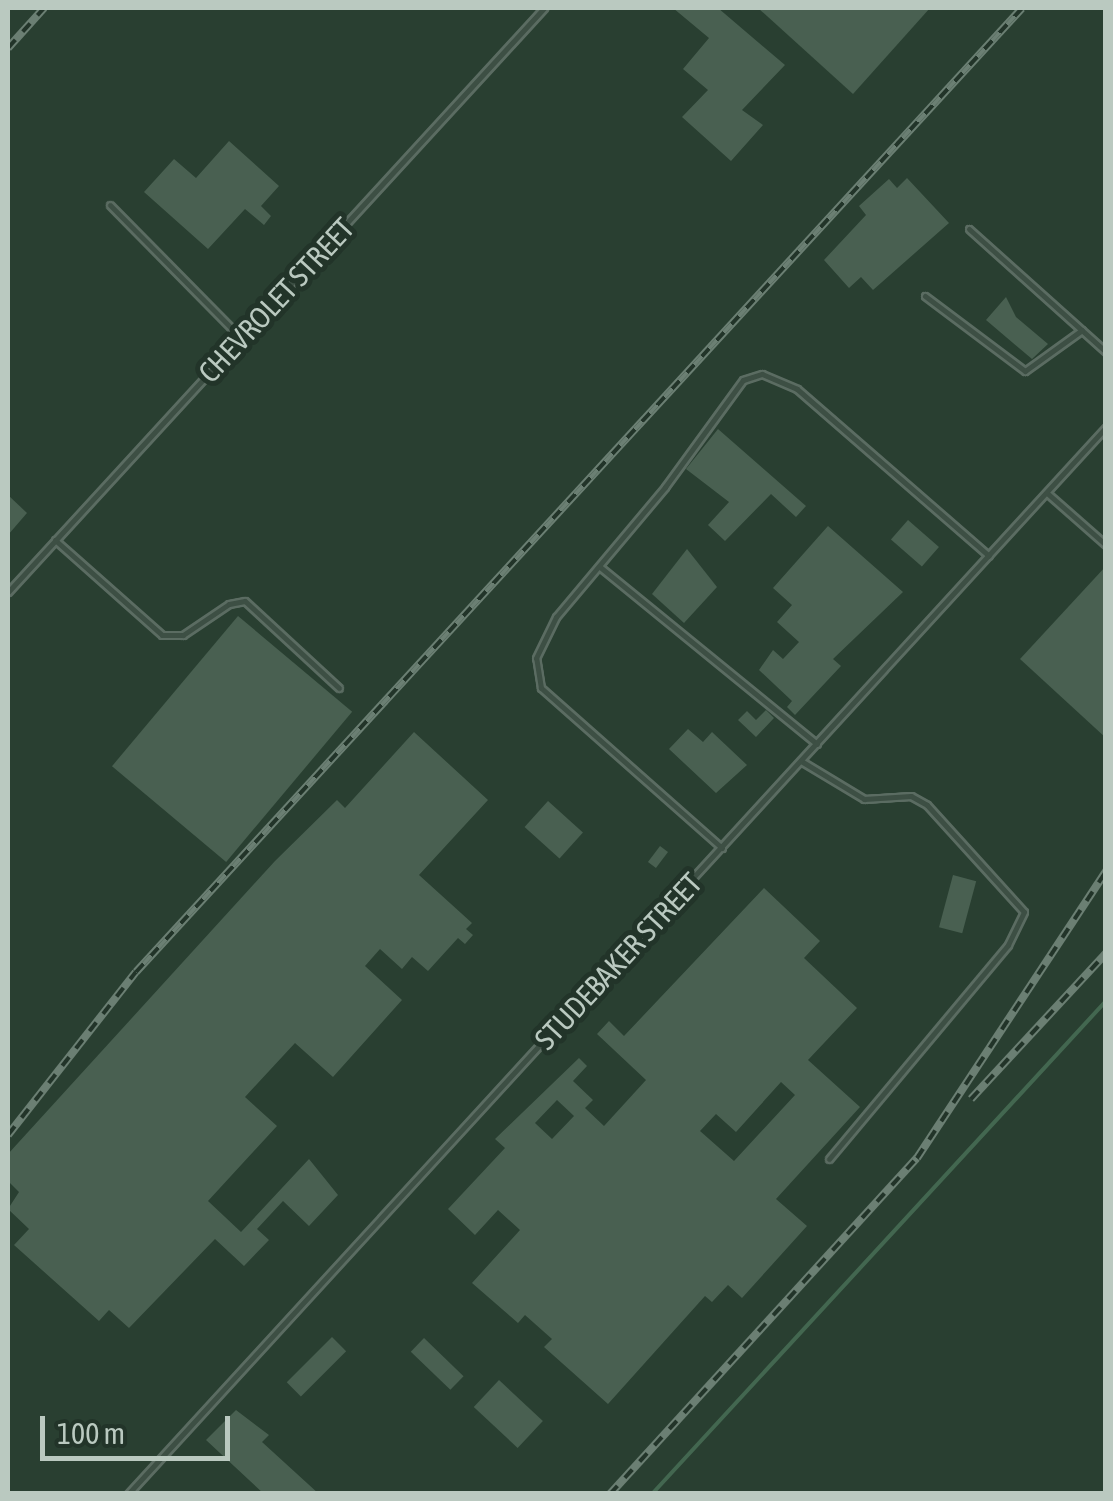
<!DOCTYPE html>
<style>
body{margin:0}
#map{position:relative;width:1113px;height:1501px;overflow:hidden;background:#293f31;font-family:"Asap Condensed",sans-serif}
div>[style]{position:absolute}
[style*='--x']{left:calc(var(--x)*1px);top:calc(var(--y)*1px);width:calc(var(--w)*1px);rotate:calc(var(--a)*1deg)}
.stream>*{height:4px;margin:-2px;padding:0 2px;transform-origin:2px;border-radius:2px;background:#436750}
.building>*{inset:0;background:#496051;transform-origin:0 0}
.roads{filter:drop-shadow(2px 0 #5b6c62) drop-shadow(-2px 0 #5b6c62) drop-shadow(0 2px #5b6c62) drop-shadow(0 -2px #5b6c62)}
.lane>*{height:5px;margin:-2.5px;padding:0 2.5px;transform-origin:2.5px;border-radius:2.5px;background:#3d4f44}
.rail>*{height:8px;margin-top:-4px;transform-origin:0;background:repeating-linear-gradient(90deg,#223429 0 11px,#6b7f73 0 22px);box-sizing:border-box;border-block:2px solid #6b7f73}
span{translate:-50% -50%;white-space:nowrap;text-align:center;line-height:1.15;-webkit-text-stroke:10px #223429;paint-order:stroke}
.street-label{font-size:30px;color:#bac9c0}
.frame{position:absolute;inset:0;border:10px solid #bac9c0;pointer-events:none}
.scale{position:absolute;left:40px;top:1416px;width:190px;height:45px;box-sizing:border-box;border:5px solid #bac9c0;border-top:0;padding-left:12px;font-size:30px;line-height:35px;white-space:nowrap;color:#bac9c0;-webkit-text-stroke:8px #223429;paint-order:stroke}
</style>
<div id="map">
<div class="stream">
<i style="--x:652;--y:1494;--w:670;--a:-47.36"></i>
</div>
<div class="building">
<i style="clip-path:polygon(673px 8px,718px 8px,785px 65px,742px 110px,763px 125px,731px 161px,682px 117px,708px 90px,683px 69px,709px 38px)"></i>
<i style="clip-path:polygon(758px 8px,930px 8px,853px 94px)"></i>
<i style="clip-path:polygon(229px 141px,279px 186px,261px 206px,271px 216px,264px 225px,245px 209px,208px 249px,144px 192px,174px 159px,196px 178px)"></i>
<i style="clip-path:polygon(907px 178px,949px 223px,873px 290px,861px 277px,849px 288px,824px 260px,866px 215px,859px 206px,889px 179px,897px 188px)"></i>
<i style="clip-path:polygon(1006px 297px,1016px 317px,1048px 344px,1032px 359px,986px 320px)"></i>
<i style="clip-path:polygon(718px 429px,806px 506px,796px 517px,771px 494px,725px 541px,708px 525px,729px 502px,686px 469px)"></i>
<i style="clip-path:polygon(8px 495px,27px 513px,8px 535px)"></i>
<i style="left:908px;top:520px;width:41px;height:26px;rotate:41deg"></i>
<i style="clip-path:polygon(828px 526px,903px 592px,833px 659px,841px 666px,795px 715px,787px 707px,792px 701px,759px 670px,773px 650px,783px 659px,799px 642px,777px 622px,792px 605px,773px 588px)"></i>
<i style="clip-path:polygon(687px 549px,717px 587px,684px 623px,652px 594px)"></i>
<i style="clip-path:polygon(1106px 566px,1106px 738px,1020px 659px)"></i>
<i style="left:238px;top:616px;width:149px;height:196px;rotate:40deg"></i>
<i style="clip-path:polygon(766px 710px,774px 718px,756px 737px,738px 720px,747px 711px,756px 720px)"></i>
<i style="clip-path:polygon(688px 729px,703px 742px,712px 732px,747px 765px,716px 793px,669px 749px)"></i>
<i style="clip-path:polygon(414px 732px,488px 800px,419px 875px,472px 923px,466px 929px,473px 935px,465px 944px,458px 938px,428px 971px,412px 957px,402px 969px,380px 949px,365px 966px,402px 1000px,333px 1077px,295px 1043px,245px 1097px,277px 1126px,208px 1201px,241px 1232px,309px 1159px,338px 1195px,309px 1226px,283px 1201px,257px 1229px,269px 1240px,244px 1266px,215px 1239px,129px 1328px,109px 1310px,99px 1321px,14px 1245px,29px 1229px,8px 1209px,19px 1192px,8px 1181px,8px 1154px,275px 861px,337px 800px,345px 808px)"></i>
<i style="left:548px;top:801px;width:47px;height:35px;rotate:42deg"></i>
<i style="left:660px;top:846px;width:10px;height:20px;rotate:37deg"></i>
<i style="left:953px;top:875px;width:24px;height:54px;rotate:15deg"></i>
<i style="clip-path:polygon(evenodd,764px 888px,820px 941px,804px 958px,857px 1008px,808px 1060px,860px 1107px,776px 1199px,807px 1226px,742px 1298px,728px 1285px,712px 1302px,705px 1296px,608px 1404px,544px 1347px,552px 1339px,525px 1315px,518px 1323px,472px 1283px,520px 1230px,498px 1210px,475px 1235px,448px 1209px,505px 1148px,495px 1139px,579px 1058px,587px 1066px,573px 1081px,593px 1100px,585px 1108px,604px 1126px,646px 1080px,597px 1034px,609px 1021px,624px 1036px,764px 888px,781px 1082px,795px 1095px,734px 1161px,700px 1131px,716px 1114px,736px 1132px,781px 1082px,764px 888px,557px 1100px,574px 1116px,552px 1139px,535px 1123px,557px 1100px)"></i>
<i style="left:332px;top:1337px;width:20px;height:64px;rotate:45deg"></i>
<i style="left:424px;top:1338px;width:55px;height:19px;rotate:44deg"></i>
<i style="left:499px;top:1380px;width:60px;height:37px;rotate:43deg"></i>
<i style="clip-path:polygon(236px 1410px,269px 1435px,262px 1442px,319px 1494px,264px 1494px,206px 1440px)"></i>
</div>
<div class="roads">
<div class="lane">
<i style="--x:110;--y:205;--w:187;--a:45.4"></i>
<i style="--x:969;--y:229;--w:184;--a:41.9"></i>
<i style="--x:925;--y:296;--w:125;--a:36.9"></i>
<i style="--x:1025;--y:371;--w:70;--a:-35.7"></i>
<i style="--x:1047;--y:493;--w:79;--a:41.4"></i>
<i style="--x:55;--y:540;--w:143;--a:41.6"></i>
<i style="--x:162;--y:635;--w:21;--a:0"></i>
<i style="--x:183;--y:635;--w:55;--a:-34"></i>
<i style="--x:229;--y:604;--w:16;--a:-11"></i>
<i style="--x:245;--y:601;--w:128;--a:42.8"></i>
<i style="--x:600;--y:567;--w:280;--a:39.2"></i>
<i style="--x:8;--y:592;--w:793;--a:-47.45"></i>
<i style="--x:801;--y:761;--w:74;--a:31.1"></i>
<i style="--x:864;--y:799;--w:47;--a:-3.7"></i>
<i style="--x:911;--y:796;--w:18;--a:29"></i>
<i style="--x:927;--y:805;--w:144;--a:47.8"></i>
<i style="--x:1024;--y:912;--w:37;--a:116"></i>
<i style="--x:1008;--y:945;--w:279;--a:129.9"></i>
<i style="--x:722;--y:848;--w:242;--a:-138.5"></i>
<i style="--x:541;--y:688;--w:30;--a:-99"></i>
<i style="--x:536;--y:658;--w:46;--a:-64"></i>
<i style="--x:556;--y:617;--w:170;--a:-50"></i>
<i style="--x:665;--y:487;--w:132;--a:-53.9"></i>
<i style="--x:743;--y:380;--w:20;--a:-18"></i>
<i style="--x:762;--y:374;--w:38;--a:23"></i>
<i style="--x:797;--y:389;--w:254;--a:41"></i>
<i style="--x:128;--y:1494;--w:1447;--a:-47.49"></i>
</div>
</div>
<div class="rail">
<i style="--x:8;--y:48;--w:54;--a:-48"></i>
<i style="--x:971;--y:1099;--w:199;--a:-47.2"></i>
<i style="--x:8;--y:1135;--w:207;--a:-51.9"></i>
<i style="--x:136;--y:972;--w:1309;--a:-47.41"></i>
<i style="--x:610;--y:1494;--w:455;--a:-47.6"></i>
<i style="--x:917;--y:1158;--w:344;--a:-56.6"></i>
</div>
<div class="street-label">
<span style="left:276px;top:300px;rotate:-47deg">CHEVROLET STREET</span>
<span style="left:618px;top:961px;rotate:-47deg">STUDEBAKER STREET</span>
</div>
<div class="frame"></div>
<div class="scale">100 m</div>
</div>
